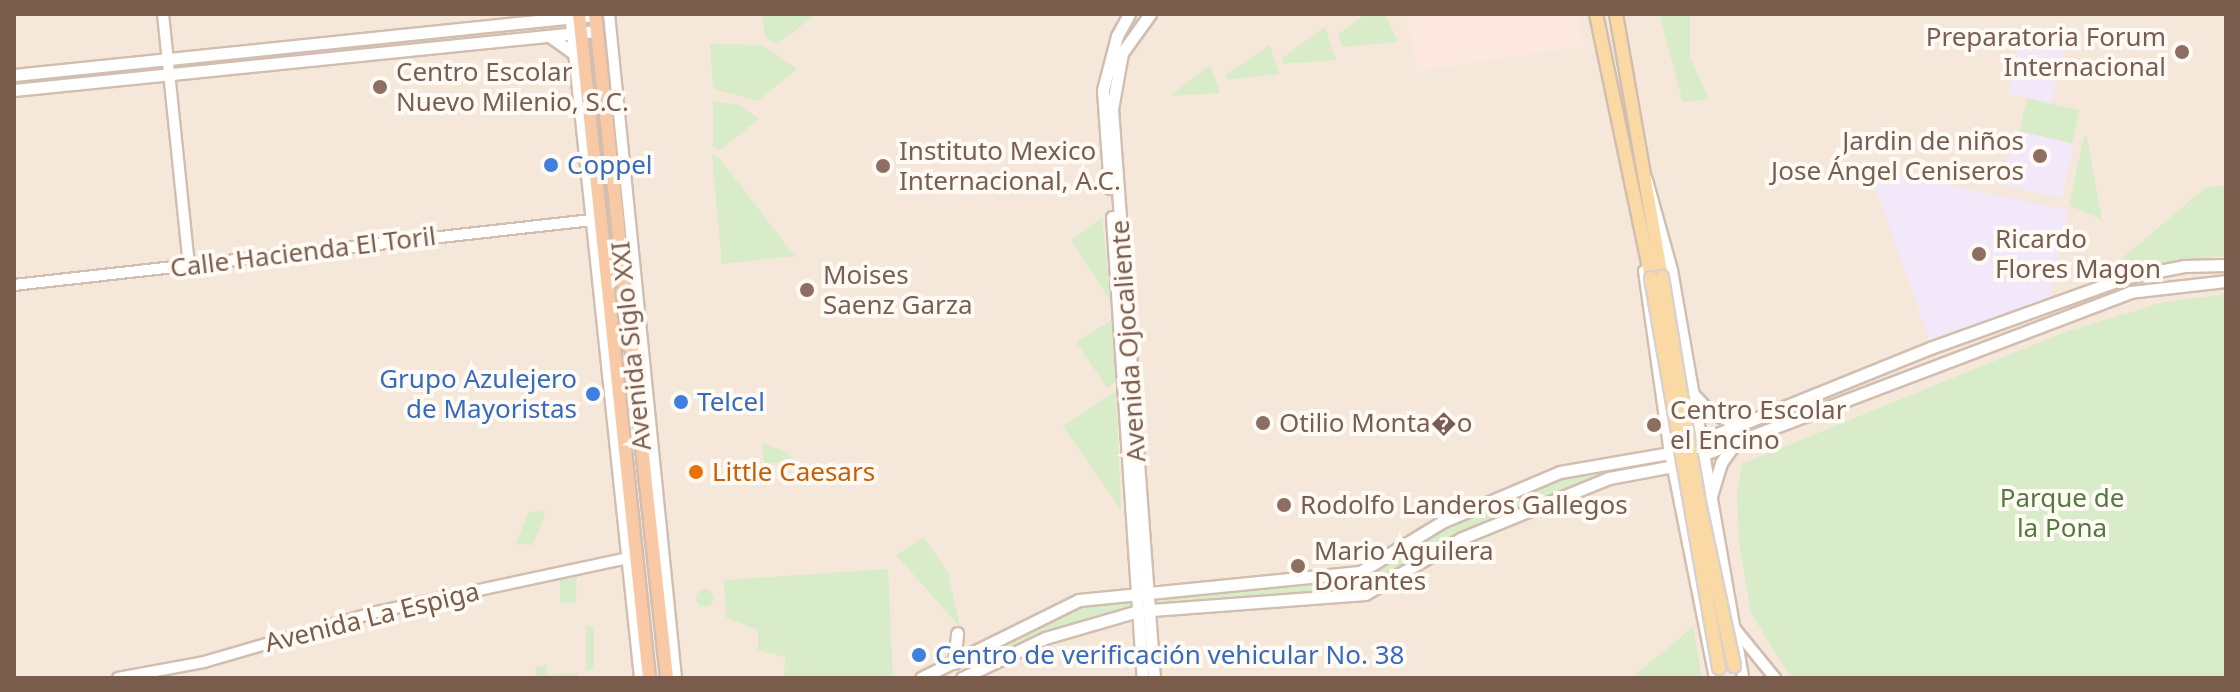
<!DOCTYPE html>
<meta charset="utf-8">
<style>
body{margin:0}
#map{position:relative;width:2240px;height:692px;overflow:hidden;background:#fdf6ec;font-family:"Noto Sans",sans-serif}
div>[style]{position:absolute}
[style*='--x']{left:calc(var(--x)*1px);top:calc(var(--y)*1px);width:calc(var(--w)*1px);rotate:calc(var(--a)*1deg)}
.residential>*{inset:0;background:#f5e8da;transform-origin:0 0}
.commercial>*{inset:0;background:#fde8e0}
.education>*{inset:0;background:#f3e8fa;transform-origin:0 0}
.green>*{inset:0;background:#d8ecc9;transform-origin:0 0}
.round{border-radius:50%}
.roads{filter:drop-shadow(2px 0 #d1beb0) drop-shadow(-2px 0 #d1beb0) drop-shadow(0 2px #d1beb0) drop-shadow(0 -2px #d1beb0)}
.tertiary>*{height:10px;margin:-5px;padding:0 5px;transform-origin:5px;border-radius:5px;background:#fff}
.secondary>*{height:11px;margin:-5.5px;padding:0 5.5px;transform-origin:5.5px;border-radius:5.5px;background:#fff}
.primary>*{height:12px;margin:-6px;padding:0 6px;transform-origin:6px;border-radius:6px;background:#fbd9a5}
.trunk>*{height:12px;margin:-6px;padding:0 6px;transform-origin:6px;border-radius:6px;background:#f9c8a4}
.bridges{filter:drop-shadow(2px 0 #dad1cd) drop-shadow(-2px 0 #dad1cd) drop-shadow(0 2px #dad1cd) drop-shadow(0 -2px #dad1cd)}
.primary-bridge>*{height:12px;margin:-6px;padding:0 6px;transform-origin:6px;border-radius:6px;background:#fbd9a5}
.dots>*{width:22px;height:22px;translate:-50% -50%;box-sizing:border-box;border:4px solid #fffaf3;border-radius:50%}
span{translate:-50% -50%;white-space:nowrap;text-align:center;line-height:1.15;-webkit-text-stroke:8px #fffaf3;paint-order:stroke}
.education-label{font-size:26px;color:#785e54}
.right{translate:-100% -50%;text-align:right}
.left{translate:0 -50%;text-align:left}
.shop-label{font-size:26px;color:#366cbe}
.street-label{font-size:26px;color:#7a5c4d}
.food-label{font-size:26px;color:#c56008}
.park-label{font-size:26px;color:#537a41}
.frame{position:absolute;inset:0;border:16px solid #7a5c4d;pointer-events:none}
</style>
<div id="map">
<div class="residential">
<i style="left:14px;top:14px;width:2212px;height:664px"></i>
</div>
<div class="commercial">
<i style="clip-path:polygon(1407px 14px,1577px 14px,1584px 46px,1417px 71px)"></i>
</div>
<div class="education">
<i style="left:2024px;top:27px;width:44px;height:68px;rotate:13deg"></i>
<i style="left:2013px;top:130px;width:62px;height:56px;rotate:12deg"></i>
<i style="clip-path:polygon(1869px 169px,2068px 210px,2050px 299px,1930px 341px)"></i>
</div>
<div class="green">
<i style="clip-path:polygon(762px 14px,817px 14px,777px 44px,765px 37px)"></i>
<i style="clip-path:polygon(1366px 14px,1385px 14px,1398px 42px,1343px 47px,1338px 34px)"></i>
<i style="clip-path:polygon(1659px 14px,1690px 14px,1690px 57px,1709px 99px,1683px 102px)"></i>
<i style="clip-path:polygon(1325px 27px,1336px 60px,1284px 64px,1282px 58px)"></i>
<i style="clip-path:polygon(710px 44px,762px 45px,797px 69px,758px 101px,713px 89px)"></i>
<i style="clip-path:polygon(1270px 45px,1279px 74px,1226px 80px,1225px 75px)"></i>
<i style="clip-path:polygon(1210px 65px,1220px 93px,1170px 96px)"></i>
<i style="left:2027px;top:98px;width:54px;height:34px;rotate:13deg"></i>
<i style="clip-path:polygon(713px 101px,740px 105px,759px 119px,720px 150px,713px 147px)"></i>
<i style="clip-path:polygon(2084px 136px,2087px 137px,2102px 220px,2069px 205px)"></i>
<i style="clip-path:polygon(712px 155px,719px 158px,795px 256px,722px 264px)"></i>
<i style="clip-path:polygon(2226px 185px,2226px 255px,2105px 273px,2205px 188px)"></i>
<i style="clip-path:polygon(1102px 218px,1111px 302px,1071px 240px)"></i>
<i style="clip-path:polygon(2226px 294px,2226px 678px,1791px 678px,1751px 613px,1739px 542px,1737px 494px,1742px 464px,2065px 332px,2164px 302px)"></i>
<i style="clip-path:polygon(1112px 320px,1116px 382px,1107px 388px,1076px 342px)"></i>
<i style="clip-path:polygon(1116px 391px,1121px 510px,1063px 426px)"></i>
<i style="clip-path:polygon(762px 443px,784px 451px,797px 461px,764px 464px)"></i>
<i style="clip-path:polygon(1607px 464px,1611px 475px,1488px 522px,1353px 591px,1350px 583px,1495px 503px)"></i>
<i style="clip-path:polygon(546px 511px,533px 545px,516px 544px,528px 512px)"></i>
<i style="clip-path:polygon(924px 537px,948px 573px,960px 627px,896px 555px)"></i>
<i style="clip-path:polygon(888px 569px,893px 678px,784px 678px,785px 657px,758px 650px,758px 630px,726px 618px,724px 580px)"></i>
<i style="clip-path:polygon(577px 573px,576px 603px,560px 603px,560px 577px)"></i>
<i style="clip-path:polygon(1337px 582px,1337px 593px,1151px 605px,1152px 596px)"></i>
<i class="round" style="left:696px;top:589px;width:18px;height:18px"></i>
<i style="clip-path:polygon(1130px 596px,1131px 606px,1047px 631px,983px 662px,976px 660px,1080px 604px)"></i>
<i style="left:586px;top:626px;width:8px;height:44px"></i>
<i style="clip-path:polygon(1693px 627px,1702px 678px,1631px 678px)"></i>
<i style="clip-path:polygon(547px 665px,547px 675px,577px 673px,579px 678px,536px 678px,535px 667px)"></i>
</div>
<div class="roads">
<div class="tertiary">
<i style="--x:163;--y:14;--w:253;--a:84.1"></i>
<i style="--x:570;--y:14;--w:668;--a:83.98"></i>
<i style="--x:609;--y:14;--w:667;--a:84.24"></i>
<i style="--x:1647;--y:180;--w:93;--a:74.5"></i>
<i style="--x:1672;--y:270;--w:414;--a:80.1"></i>
<i style="--x:1644;--y:271;--w:184;--a:81.9"></i>
<i style="--x:1670;--y:453;--w:229;--a:78.7"></i>
<i style="--x:14;--y:285;--w:582;--a:-6.42"></i>
<i style="--x:1736;--y:630;--w:62;--a:50.9"></i>
<i style="--x:118;--y:678;--w:87;--a:-10.5"></i>
<i style="--x:204;--y:662;--w:179;--a:-16.2"></i>
<i style="--x:376;--y:612;--w:257;--a:-12.1"></i>
</div>
<div class="secondary">
<i style="--x:1150;--y:14;--w:48;--a:125.7"></i>
<i style="--x:1122;--y:53;--w:57;--a:100.1"></i>
<i style="--x:1112;--y:109;--w:571;--a:85.78"></i>
<i style="--x:551;--y:37;--w:27;--a:36"></i>
<i style="--x:14;--y:75;--w:584;--a:-5.9"></i>
<i style="--x:14;--y:90;--w:585;--a:-5.79"></i>
<i style="--x:1110;--y:188;--w:98;--a:-94.1"></i>
<i style="--x:1103;--y:90;--w:56;--a:-75.5"></i>
<i style="--x:1117;--y:36;--w:25;--a:-61"></i>
<i style="--x:1112;--y:217;--w:462;--a:86.2"></i>
<i style="--x:1693;--y:394;--w:25;--a:47"></i>
<i style="--x:1710;--y:412;--w:30;--a:24"></i>
<i style="--x:1711;--y:496;--w:34;--a:-73"></i>
<i style="--x:1721;--y:463;--w:24;--a:-55"></i>
<i style="--x:954;--y:663;--w:30;--a:-84"></i>
<i style="--x:921;--y:678;--w:176;--a:-26.3"></i>
<i style="--x:1079;--y:600;--w:282;--a:-5.7"></i>
<i style="--x:1360;--y:572;--w:96;--a:-31.4"></i>
<i style="--x:1442;--y:522;--w:128;--a:-23"></i>
<i style="--x:1560;--y:472;--w:112;--a:-9.8"></i>
<i style="--x:1670;--y:453;--w:280;--a:-22"></i>
<i style="--x:1930;--y:348;--w:209;--a:-19.8"></i>
<i style="--x:2127;--y:277;--w:58;--a:-10.9"></i>
<i style="--x:2184;--y:266;--w:42;--a:-1.4"></i>
<i style="--x:962;--y:678;--w:92;--a:-25.7"></i>
<i style="--x:1045;--y:638;--w:97;--a:-16.2"></i>
<i style="--x:1138;--y:611;--w:228;--a:-4.3"></i>
<i style="--x:1365;--y:594;--w:112;--a:-30"></i>
<i style="--x:1462;--y:538;--w:159;--a:-22.2"></i>
<i style="--x:1609;--y:478;--w:65;--a:-10.6"></i>
<i style="--x:1673;--y:466;--w:489;--a:-20.8"></i>
<i style="--x:2130;--y:292;--w:97;--a:-6.5"></i>
</div>
<div class="primary">
<i style="--x:1596;--y:14;--w:270;--a:78.2"></i>
<i style="--x:1616;--y:14;--w:267;--a:80.1"></i>
</div>
<div class="trunk">
<i style="--x:579;--y:14;--w:668;--a:83.98"></i>
<i style="--x:595;--y:14;--w:668;--a:83.81"></i>
</div>
</div>
<div class="bridges">
<div class="primary-bridge">
<i style="--x:1662;--y:277;--w:219;--a:80.8"></i>
<i style="--x:1697;--y:493;--w:177;--a:77.9"></i>
<i style="--x:1651;--y:278;--w:396;--a:80.1"></i>
</div>
</div>
<div class="dots">
<i style="left:2182px;top:52px;background:#8d6e63"></i>
<i style="left:380px;top:87px;background:#8d6e63"></i>
<i style="left:2040px;top:156px;background:#8d6e63"></i>
<i style="left:551px;top:165px;background:#3f7fe0"></i>
<i style="left:883px;top:166px;background:#8d6e63"></i>
<i style="left:1979px;top:254px;background:#8d6e63"></i>
<i style="left:807px;top:290px;background:#8d6e63"></i>
<i style="left:593px;top:394px;background:#3f7fe0"></i>
<i style="left:681px;top:402px;background:#3f7fe0"></i>
<i style="left:1263px;top:423px;background:#8d6e63"></i>
<i style="left:1654px;top:425px;background:#8d6e63"></i>
<i style="left:696px;top:472px;background:#e8710a"></i>
<i style="left:1284px;top:505px;background:#8d6e63"></i>
<i style="left:1298px;top:566px;background:#8d6e63"></i>
<i style="left:919px;top:655px;background:#3f7fe0"></i>
</div>
<div class="education-label">
<span class="right" style="left:2166px;top:52px">Preparatoria Forum<br>Internacional</span>
<span class="left" style="left:396px;top:87px">Centro Escolar<br>Nuevo Milenio, S.C.</span>
<span class="right" style="left:2024px;top:156px">Jardin de niños<br>Jose Ángel Ceniseros</span>
<span class="left" style="left:899px;top:166px">Instituto Mexico<br>Internacional, A.C.</span>
<span class="left" style="left:1995px;top:254px">Ricardo<br>Flores Magon</span>
<span class="left" style="left:823px;top:290px">Moises<br>Saenz Garza</span>
<span class="left" style="left:1670px;top:425px">Centro Escolar<br>el Encino</span>
<span class="left" style="left:1279px;top:423px">Otilio Monta�o</span>
<span class="left" style="left:1300px;top:505px">Rodolfo Landeros Gallegos</span>
<span class="left" style="left:1314px;top:566px">Mario Aguilera<br>Dorantes</span>
</div>
<div class="shop-label">
<span class="left" style="left:567px;top:165px">Coppel</span>
<span class="right" style="left:577px;top:394px">Grupo Azulejero<br>de Mayoristas</span>
<span class="left" style="left:697px;top:402px">Telcel</span>
<span class="left" style="left:935px;top:655px">Centro de verificación vehicular No. 38</span>
</div>
<div class="street-label">
<span style="left:303px;top:252px;rotate:-7deg">Calle Hacienda El Toril</span>
<span style="left:1128px;top:341px;rotate:-94deg">Avenida Ojocaliente</span>
<span style="left:631px;top:346px;rotate:-96deg">Avenida Siglo XXI</span>
<span style="left:372px;top:617px;rotate:-14deg">Avenida La Espiga</span>
</div>
<div class="food-label">
<span class="left" style="left:712px;top:472px">Little Caesars</span>
</div>
<div class="park-label">
<span style="left:2062px;top:513px">Parque de<br>la Pona</span>
</div>
<div class="frame"></div>
</div>
